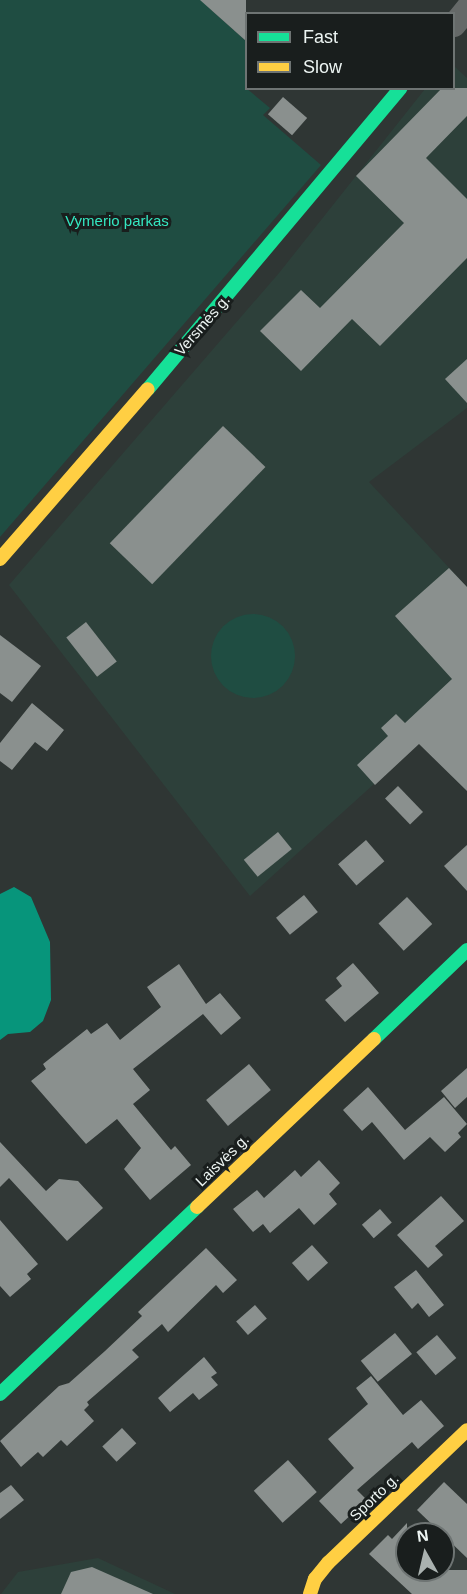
<!DOCTYPE html>
<meta charset="utf-8">
<style>
body{margin:0}
#map{position:relative;width:467px;height:1594px;overflow:hidden;background:#2f3634;font-family:Arial,sans-serif}
div>[style]{position:absolute}
[style*='--x']{left:calc(var(--x)*1px);top:calc(var(--y)*1px);width:calc(var(--w)*1px);rotate:calc(var(--a)*1deg)}
.built>*{inset:0;background:#2d403a}
.green>*{inset:0;background:#1f4d42}
.round{border-radius:50%}
.water>*{inset:0;background:#07957b}
.building>*{inset:0;background:#8a908e;transform-origin:0 0}
.street>*{height:24px;margin:-12px;padding:0 12px;transform-origin:12px;border-radius:12px;background:#656968}
.fast>*{height:14px;margin:-7px;padding:0 7px;transform-origin:7px;border-radius:7px;background:#16e098}
.slow>*{height:14px;margin:-7px;padding:0 7px;transform-origin:7px;border-radius:7px;background:#ffcf43}
span{translate:-50% -50%;white-space:nowrap;text-align:center;line-height:1.15;-webkit-text-stroke:6px #191e1d;paint-order:stroke}
.park-label{font-size:15px;color:#34e7c1}
.street-label{font-size:15px;color:#edf5f3}
.legend{position:absolute;left:245px;top:12px;width:210px;height:78px;box-sizing:border-box;background:#191e1d;border:2px solid #6e7473;margin:0;padding:8px 10px;list-style:none;font-size:18px;color:#edf5f3}
.legend li{display:flex;align-items:center;gap:12px;height:30px}
.legend b{width:30px;border:2px solid #6e7473}
.north{position:absolute;left:395px;top:1522px;width:60px;height:60px;box-sizing:border-box;background:#191e1d;border:2px solid #6e7473;border-radius:50%;rotate:352deg;font-size:16px;font-weight:700;line-height:24px;text-align:center;color:#edf5f3}
.north::after{content:'';display:block;margin:auto;width:21px;height:27px;background:#aab2b0;clip-path:polygon(50% 0,100% 100%,50% 72%,0 100%)}
</style>
<div id="map">
<div class="built">
<i style="clip-path:polygon(454px 66px,467px 78px,467px 408px,369px 482px,467px 587px,467px 700px,250px 896px,9px 585px,279px 273px,425px 89px,454px 88px)"></i>
<i style="clip-path:polygon(98px 1558px,175px 1594px,1px 1594px,18px 1572px)"></i>
</div>
<div class="green">
<i style="clip-path:polygon(0 0,214px 0,208px 7px,246px 41px,246px 88px,270px 108px,263px 115px,321px 165px,0 537px)"></i>
<i class="round" style="left:211px;top:614px;width:84px;height:84px"></i>
</div>
<div class="water">
<i style="clip-path:polygon(14px 887px,31px 897px,50px 942px,51px 1000px,43px 1021px,30px 1032px,8px 1034px,0 1040px,0 894px)"></i>
</div>
<div class="building">
<i style="clip-path:polygon(200px 0,246px 0,246px 41px)"></i>
<i style="clip-path:polygon(442px 88px,467px 88px,467px 116px,426px 158px,467px 199px,467px 258px,380px 346px,352px 319px,301px 371px,260px 331px,301px 290px,320px 308px,404px 223px,356px 176px)"></i>
<i style="left:283px;top:97px;width:32px;height:23px;rotate:41deg"></i>
<i style="clip-path:polygon(467px 359px,467px 403px,445px 379px)"></i>
<i style="left:223px;top:426px;width:59px;height:163px;rotate:44deg"></i>
<i style="clip-path:polygon(449px 568px,467px 587px,467px 791px,419px 744px,375px 785px,357px 765px,388px 736px,381px 728px,396px 714px,405px 723px,452px 679px,395px 616px)"></i>
<i style="left:86px;top:622px;width:50px;height:25px;rotate:52deg"></i>
<i style="clip-path:polygon(0 635px,41px 666px,12px 702px,0 693px)"></i>
<i style="clip-path:polygon(32px 703px,64px 730px,47px 751px,35px 742px,12px 770px,0 761px,0 743px)"></i>
<i style="left:398px;top:786px;width:36px;height:18px;rotate:46deg"></i>
<i style="left:278px;top:832px;width:22px;height:44px;rotate:51deg"></i>
<i style="left:366px;top:840px;width:28px;height:37px;rotate:49deg"></i>
<i style="clip-path:polygon(467px 845px,467px 891px,444px 866px)"></i>
<i style="left:304px;top:895px;width:22px;height:36px;rotate:51deg"></i>
<i style="left:407px;top:897px;width:37px;height:39px;rotate:47deg"></i>
<i style="clip-path:polygon(353px 963px,379px 993px,345px 1022px,325px 1000px,342px 986px,336px 978px)"></i>
<i style="clip-path:polygon(179px 964px,206px 1004px,220px 993px,241px 1018px,221px 1035px,203px 1014px,133px 1069px,150px 1090px,133px 1104px,171px 1150px,175px 1146px,191px 1165px,150px 1200px,124px 1169px,141px 1148px,117px 1119px,86px 1144px,31px 1081px,46px 1069px,43px 1064px,87px 1029px,91px 1034px,107px 1023px,120px 1040px,161px 1007px,147px 987px)"></i>
<i style="left:249px;top:1064px;width:34px;height:56px;rotate:50deg"></i>
<i style="clip-path:polygon(467px 1068px,467px 1097px,455px 1108px,441px 1091px)"></i>
<i style="clip-path:polygon(368px 1087px,405px 1130px,444px 1097px,467px 1124px,458px 1133px,461px 1137px,445px 1152px,430px 1137px,404px 1160px,372px 1122px,362px 1131px,343px 1110px)"></i>
<i style="clip-path:polygon(0 1142px,46px 1191px,59px 1179px,78px 1181px,103px 1208px,67px 1241px,9px 1178px,0 1187px)"></i>
<i style="clip-path:polygon(319px 1160px,340px 1183px,329px 1194px,337px 1204px,314px 1225px,299px 1208px,270px 1233px,263px 1224px,253px 1232px,233px 1209px,257px 1190px,264px 1198px,295px 1170px,301px 1177px)"></i>
<i style="clip-path:polygon(441px 1196px,464px 1221px,435px 1246px,443px 1255px,428px 1268px,397px 1235px)"></i>
<i style="left:380px;top:1209px;width:18px;height:24px;rotate:49deg"></i>
<i style="clip-path:polygon(0 1220px,38px 1264px,27px 1274px,31px 1279px,10px 1297px,0 1286px)"></i>
<i style="left:312px;top:1245px;width:24px;height:27px;rotate:48deg"></i>
<i style="clip-path:polygon(206px 1248px,237px 1280px,223px 1293px,216px 1285px,168px 1332px,162px 1324px,132px 1350px,139px 1357px,87px 1402px,89px 1405px,84px 1410px,94px 1421px,67px 1446px,61px 1440px,43px 1457px,38px 1452px,21px 1467px,0 1441px,59px 1386px,69px 1383px,105px 1351px,142px 1316px,138px 1312px)"></i>
<i style="clip-path:polygon(416px 1270px,444px 1305px,429px 1317px,418px 1303px,412px 1309px,394px 1287px)"></i>
<i style="left:255px;top:1305px;width:18px;height:25px;rotate:49deg"></i>
<i style="left:395px;top:1333px;width:27px;height:44px;rotate:51deg"></i>
<i style="left:437px;top:1335px;width:30px;height:27px;rotate:50deg"></i>
<i style="clip-path:polygon(204px 1357px,217px 1373px,211px 1377px,218px 1385px,199px 1400px,193px 1393px,170px 1412px,158px 1398px)"></i>
<i style="clip-path:polygon(371px 1376px,403px 1415px,421px 1400px,444px 1426px,418px 1449px,412px 1442px,357px 1490px,367px 1500px,341px 1524px,319px 1501px,354px 1468px,328px 1439px,368px 1404px,356px 1388px)"></i>
<i style="left:122px;top:1428px;width:21px;height:27px;rotate:47deg"></i>
<i style="left:288px;top:1460px;width:43px;height:46px;rotate:48deg"></i>
<i style="clip-path:polygon(444px 1482px,467px 1504px,467px 1558px,417px 1510px)"></i>
<i style="clip-path:polygon(11px 1485px,24px 1500px,0 1519px,0 1493px)"></i>
<i style="clip-path:polygon(407px 1523px,407px 1570px,467px 1570px,467px 1594px,412px 1594px,369px 1554px,388px 1535px,392px 1539px)"></i>
<i style="clip-path:polygon(92px 1567px,153px 1594px,61px 1594px,71px 1572px)"></i>
</div>
<div class="street">
<i style="--x:454;--y:25;--w:21;--a:-51"></i>
</div>
<div class="fast">
<i style="--x:148;--y:389;--w:393;--a:-50"></i>
<i style="--x:374;--y:1039;--w:129;--a:-43.7"></i>
<i style="--x:0;--y:1394;--w:272;--a:-43.5"></i>
</div>
<div class="slow">
<i style="--x:0;--y:559;--w:225;--a:-49"></i>
<i style="--x:197;--y:1207;--w:244;--a:-43.5"></i>
<i style="--x:310;--y:1594;--w:16;--a:-72"></i>
<i style="--x:315;--y:1579;--w:21;--a:-51"></i>
<i style="--x:328;--y:1563;--w:192;--a:-43.7"></i>
</div>
<div class="park-label">
<span style="left:117px;top:221px">Vymerio parkas</span>
</div>
<div class="street-label">
<span style="left:202px;top:325px;rotate:-49deg">Versmės g.</span>
<span style="left:222px;top:1160px;rotate:-44deg">Laisvės g.</span>
<span style="left:374px;top:1497px;rotate:-44deg">Sporto g.</span>
</div>
<ul class="legend">
<li><b style="height:8px;background:#16e098"></b>Fast</li>
<li><b style="height:8px;background:#ffcf43"></b>Slow</li>
</ul>
<div class="north">N</div>
</div>
